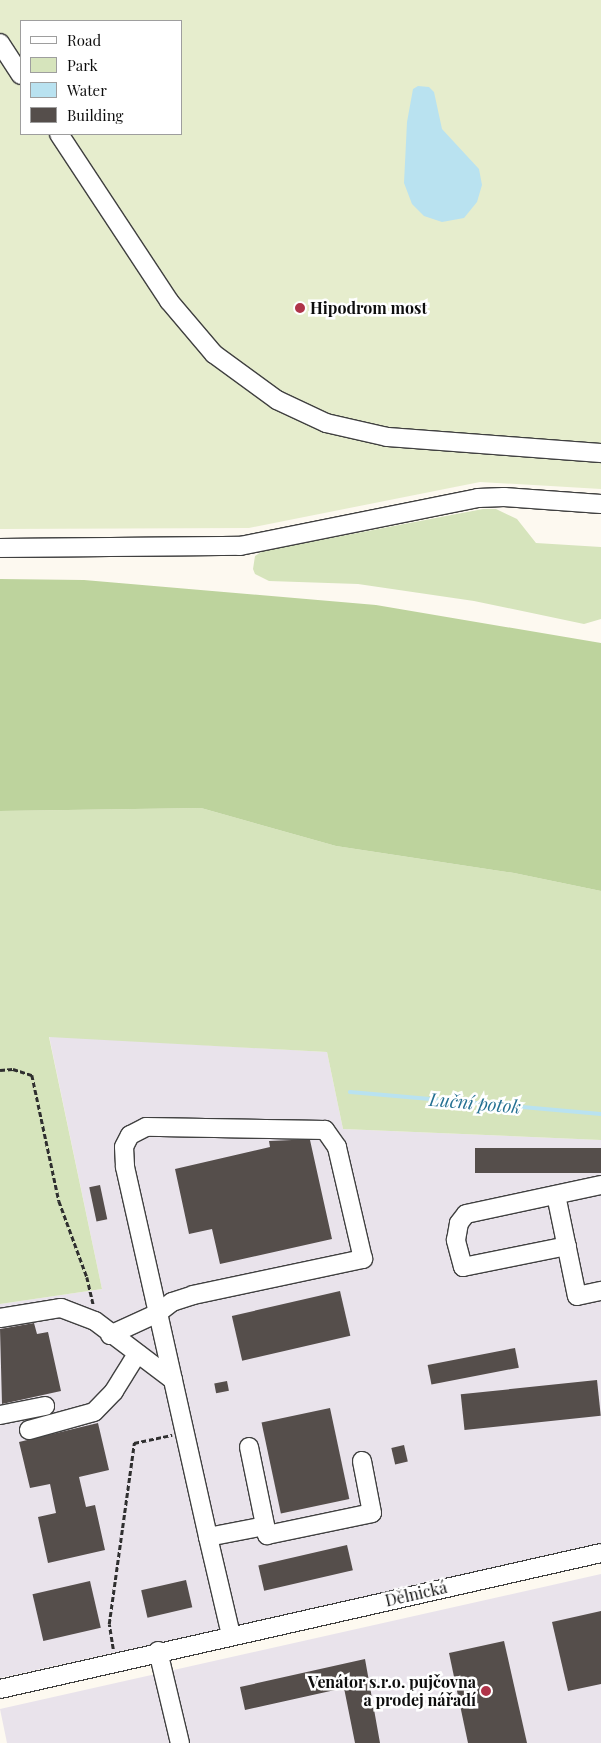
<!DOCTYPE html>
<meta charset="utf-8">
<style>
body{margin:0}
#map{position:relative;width:601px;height:1743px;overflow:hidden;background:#fdf9f0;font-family:"Playfair Display",serif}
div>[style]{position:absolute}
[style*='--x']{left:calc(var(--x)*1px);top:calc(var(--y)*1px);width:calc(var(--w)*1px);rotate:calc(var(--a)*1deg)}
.industrial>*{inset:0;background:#e9e3eb}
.green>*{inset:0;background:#d6e4bc}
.forest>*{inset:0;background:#bdd39d}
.pitch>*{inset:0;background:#e6edcd}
.water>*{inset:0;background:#b9e2f0}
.stream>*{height:4px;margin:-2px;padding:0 2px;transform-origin:2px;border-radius:2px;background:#b9e2f0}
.building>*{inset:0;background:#554e4b;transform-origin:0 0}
.path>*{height:2.5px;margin-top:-1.25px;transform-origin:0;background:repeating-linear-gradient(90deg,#2f2f2f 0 5px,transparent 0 7.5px)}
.roads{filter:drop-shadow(1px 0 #404040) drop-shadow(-1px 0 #404040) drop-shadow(0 1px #404040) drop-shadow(0 -1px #404040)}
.minor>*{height:18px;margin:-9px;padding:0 9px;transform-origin:9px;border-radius:9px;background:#fff}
.dots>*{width:14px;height:14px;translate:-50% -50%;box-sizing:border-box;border:2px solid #fff;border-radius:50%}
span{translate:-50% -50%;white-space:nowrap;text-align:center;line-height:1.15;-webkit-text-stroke:5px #fff;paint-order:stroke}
.poi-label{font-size:16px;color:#0d0d0d;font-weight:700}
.left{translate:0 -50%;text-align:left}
.right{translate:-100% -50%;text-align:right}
.street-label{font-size:16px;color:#0d0d0d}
.water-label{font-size:18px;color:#247092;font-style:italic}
.legend{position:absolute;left:20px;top:20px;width:162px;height:115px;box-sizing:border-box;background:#fff;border:1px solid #9e9e9e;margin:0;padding:6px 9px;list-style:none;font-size:15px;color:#0d0d0d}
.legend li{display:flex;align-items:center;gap:10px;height:25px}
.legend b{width:25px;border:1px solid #9e9e9e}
</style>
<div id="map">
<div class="industrial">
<i style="clip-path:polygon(49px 1036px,327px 1052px,343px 1129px,601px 1140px,601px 1544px,0 1678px,0 1304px,102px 1289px)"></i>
<i style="clip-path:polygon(601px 1574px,601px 1743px,7px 1743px,0 1709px)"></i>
</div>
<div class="green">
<i style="clip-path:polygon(483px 509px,496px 509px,517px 519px,536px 543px,601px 547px,601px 619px,584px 624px,474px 601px,358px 584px,269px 581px,255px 574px,253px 569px,255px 556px,263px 551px)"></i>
<i style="clip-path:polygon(201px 808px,336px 846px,514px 873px,601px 891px,601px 1140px,343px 1129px,327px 1052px,49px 1037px,102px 1289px,0 1304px,0 811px)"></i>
</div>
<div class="forest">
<i style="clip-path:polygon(0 579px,84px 580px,376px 605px,601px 643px,601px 891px,514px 873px,336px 846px,201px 808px,0 811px)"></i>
</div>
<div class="pitch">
<i style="clip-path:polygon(evenodd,0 0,601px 0,601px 489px,480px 482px,249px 528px,0 529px,0 0,21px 21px,181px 21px,181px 134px,21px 134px,21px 21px)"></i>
</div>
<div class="water">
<i style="clip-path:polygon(418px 86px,429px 87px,434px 92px,442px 129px,479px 169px,482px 185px,477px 202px,464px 218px,442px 222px,424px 216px,412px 204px,404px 183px,407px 122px,413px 89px)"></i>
</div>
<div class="stream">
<i style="--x:350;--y:1092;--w:252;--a:5"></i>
</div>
<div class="building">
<i style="clip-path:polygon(292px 1140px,310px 1140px,332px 1239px,220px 1264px,212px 1229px,189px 1234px,175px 1169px,270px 1147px,269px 1141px)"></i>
<i style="left:601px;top:1148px;width:25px;height:126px;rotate:90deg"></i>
<i style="left:100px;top:1185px;width:35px;height:11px;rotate:78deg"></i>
<i style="left:340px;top:1291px;width:46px;height:111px;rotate:77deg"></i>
<i style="clip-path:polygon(34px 1323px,37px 1334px,48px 1332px,61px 1391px,2px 1404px,0 1329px)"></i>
<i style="left:515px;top:1348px;width:20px;height:89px;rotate:79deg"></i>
<i style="left:597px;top:1380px;width:36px;height:137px;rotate:84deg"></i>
<i style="left:227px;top:1381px;width:10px;height:13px;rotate:79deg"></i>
<i style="left:330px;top:1408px;width:93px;height:70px;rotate:78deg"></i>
<i style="clip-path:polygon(98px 1423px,109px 1470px,79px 1477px,86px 1507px,95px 1505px,105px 1550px,48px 1563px,38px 1517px,56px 1513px,50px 1484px,30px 1488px,19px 1442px)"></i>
<i style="left:404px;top:1445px;width:17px;height:13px;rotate:77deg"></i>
<i style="left:347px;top:1545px;width:26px;height:91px;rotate:77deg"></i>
<i style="left:186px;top:1580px;width:28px;height:46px;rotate:77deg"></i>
<i style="left:90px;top:1581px;width:48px;height:59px;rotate:77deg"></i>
<i style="clip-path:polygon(601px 1611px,601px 1684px,568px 1691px,552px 1622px)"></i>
<i style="clip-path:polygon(504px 1641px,527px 1743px,468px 1743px,449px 1653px)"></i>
<i style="clip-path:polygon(365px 1659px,380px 1743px,355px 1743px,344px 1688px,245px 1710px,240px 1687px)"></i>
</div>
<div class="path">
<i style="--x:0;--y:1070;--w:13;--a:-4"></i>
<i style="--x:13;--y:1069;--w:20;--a:18"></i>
<i style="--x:32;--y:1075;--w:129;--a:77.9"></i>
<i style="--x:59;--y:1201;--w:81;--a:69.8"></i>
<i style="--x:87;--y:1277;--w:28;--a:77"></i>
<i style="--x:113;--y:1649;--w:25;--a:-99"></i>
<i style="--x:109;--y:1624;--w:183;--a:-82.1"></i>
<i style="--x:134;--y:1443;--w:39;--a:-12"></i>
</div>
<div class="roads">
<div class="minor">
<i style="--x:0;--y:43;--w:38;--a:57"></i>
<i style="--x:59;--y:134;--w:200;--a:56.6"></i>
<i style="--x:169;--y:301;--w:70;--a:49.7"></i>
<i style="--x:214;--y:354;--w:78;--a:36.1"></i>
<i style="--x:277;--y:400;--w:54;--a:25.1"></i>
<i style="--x:326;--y:423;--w:63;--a:12.9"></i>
<i style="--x:387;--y:437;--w:215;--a:4.3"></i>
<i style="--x:0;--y:548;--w:240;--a:-0.5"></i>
<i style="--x:240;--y:546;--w:243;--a:-11.4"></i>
<i style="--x:478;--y:498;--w:26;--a:-2"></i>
<i style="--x:504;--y:497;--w:97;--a:4.1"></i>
<i style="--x:556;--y:1195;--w:103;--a:78.3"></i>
<i style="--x:577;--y:1296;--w:25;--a:-12"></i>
<i style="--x:567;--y:1246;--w:106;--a:168.6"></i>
<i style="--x:463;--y:1267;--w:28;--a:-105"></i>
<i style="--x:456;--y:1240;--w:17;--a:-80"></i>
<i style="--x:459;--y:1223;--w:11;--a:-52"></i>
<i style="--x:466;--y:1214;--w:138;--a:-12.1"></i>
<i style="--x:0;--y:1318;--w:62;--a:-9.3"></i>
<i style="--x:61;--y:1308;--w:36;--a:21"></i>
<i style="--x:95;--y:1321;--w:98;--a:37.1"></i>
<i style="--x:110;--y:1335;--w:53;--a:-24.6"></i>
<i style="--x:158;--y:1313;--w:18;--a:-38"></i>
<i style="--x:172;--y:1302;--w:22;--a:-18"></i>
<i style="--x:193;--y:1295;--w:174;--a:-12"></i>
<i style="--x:363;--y:1259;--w:115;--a:-103.1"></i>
<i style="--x:337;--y:1147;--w:21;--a:-125"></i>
<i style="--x:325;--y:1130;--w:179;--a:-179"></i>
<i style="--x:146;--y:1127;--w:18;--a:153"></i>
<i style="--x:130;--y:1135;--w:13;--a:117"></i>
<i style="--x:124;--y:1147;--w:20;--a:87"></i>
<i style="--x:125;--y:1167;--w:150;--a:77.3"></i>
<i style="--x:158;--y:1313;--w:230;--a:77.4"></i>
<i style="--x:208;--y:1537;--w:101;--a:76.8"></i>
<i style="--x:0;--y:1415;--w:46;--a:-11.3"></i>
<i style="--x:29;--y:1430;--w:67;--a:-15.5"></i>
<i style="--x:94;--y:1412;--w:29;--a:-46"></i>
<i style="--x:114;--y:1391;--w:44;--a:-58.1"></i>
<i style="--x:249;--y:1447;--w:90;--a:78.4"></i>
<i style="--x:267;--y:1535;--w:107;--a:-11.8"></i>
<i style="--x:372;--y:1513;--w:53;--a:-100.9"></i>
<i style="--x:208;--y:1537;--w:58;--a:-10.9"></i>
<i style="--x:158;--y:1651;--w:95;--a:76.6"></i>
<i style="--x:0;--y:1689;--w:616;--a:-12.75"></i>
</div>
</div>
<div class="dots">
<i style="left:300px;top:308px;background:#af3449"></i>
<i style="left:486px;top:1691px;background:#af3449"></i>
</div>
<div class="poi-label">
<span class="left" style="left:310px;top:308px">Hipodrom most</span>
<span class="right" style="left:476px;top:1691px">Venátor s.r.o. pujčovna<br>a prodej nářadí</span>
</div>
<div class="street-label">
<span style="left:416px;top:1594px;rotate:-13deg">Dělnická</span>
</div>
<div class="water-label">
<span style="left:475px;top:1103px;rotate:5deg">Luční potok</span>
</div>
<ul class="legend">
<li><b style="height:6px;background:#fff"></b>Road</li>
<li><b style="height:14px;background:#d6e4bc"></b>Park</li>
<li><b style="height:14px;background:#b9e2f0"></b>Water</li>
<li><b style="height:14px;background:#554e4b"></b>Building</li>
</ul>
</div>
